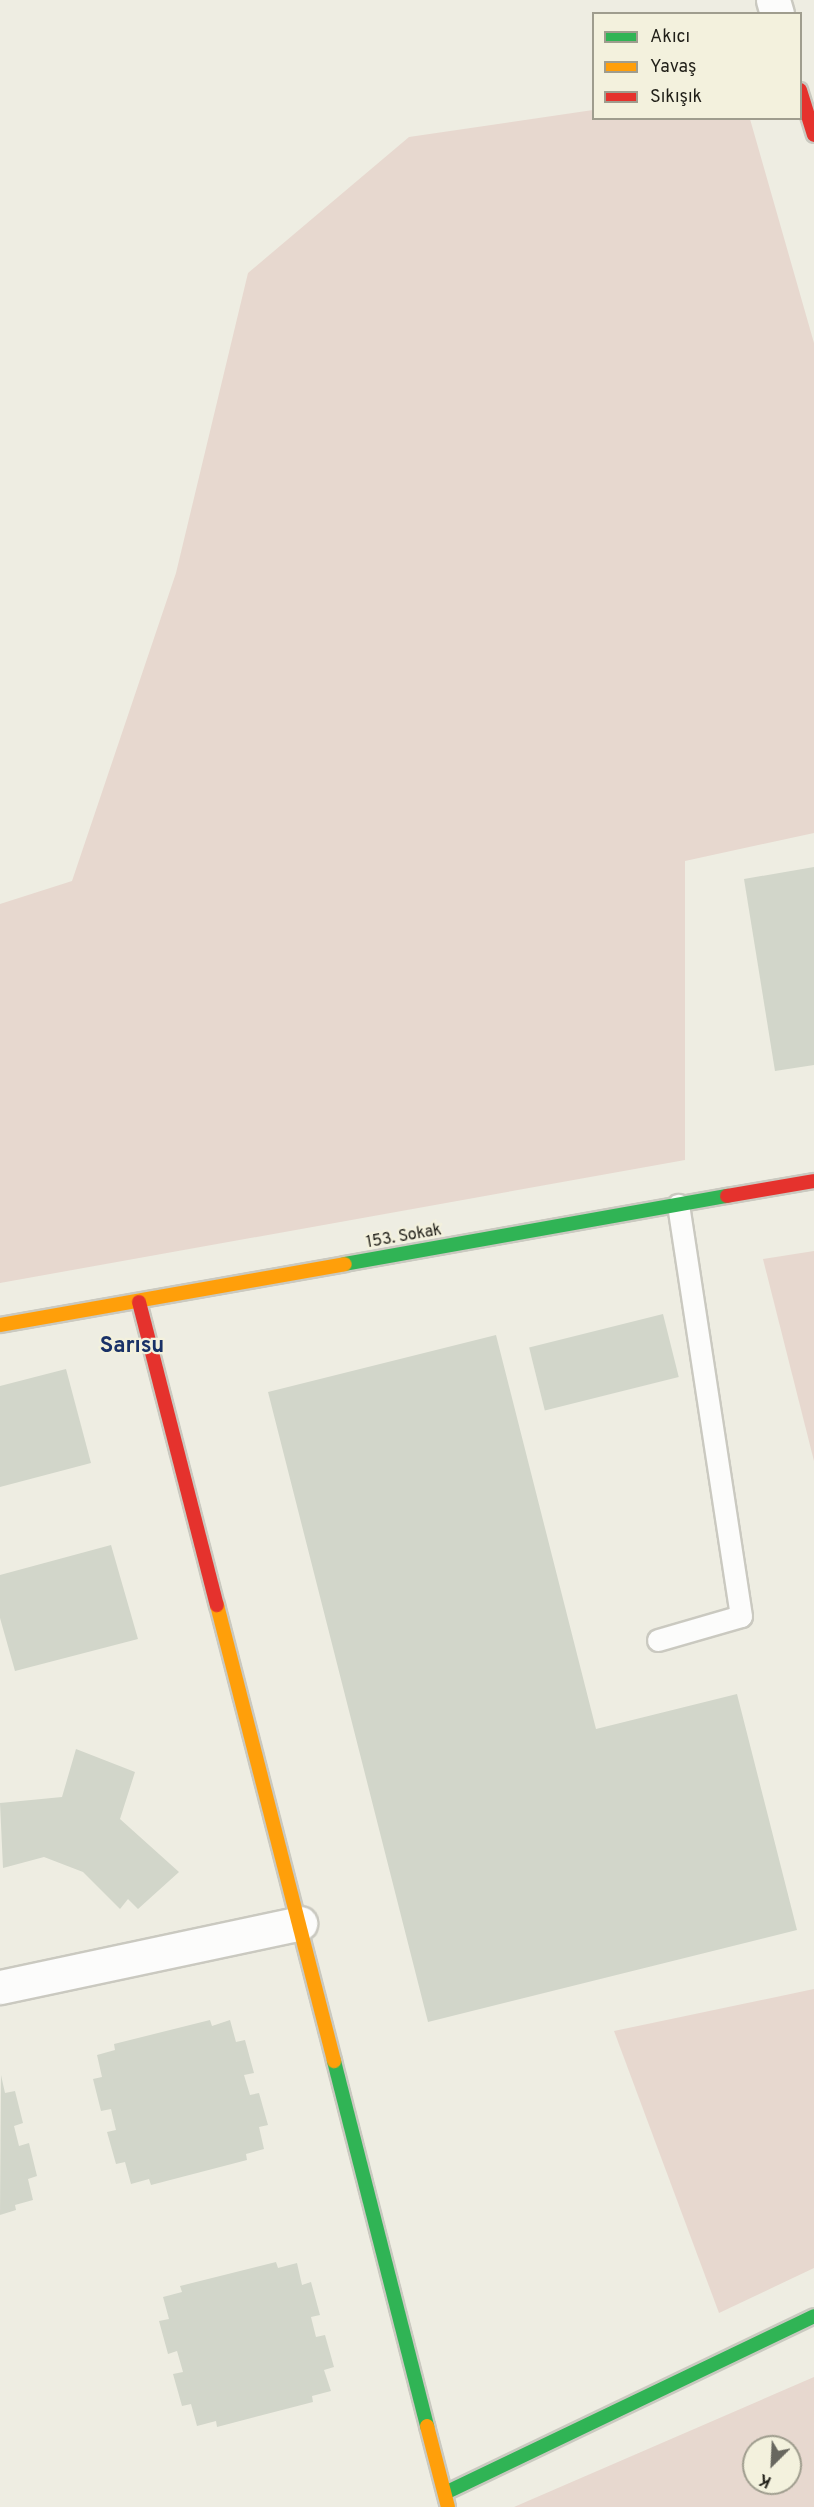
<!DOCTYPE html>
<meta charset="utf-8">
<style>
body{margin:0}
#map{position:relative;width:814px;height:2507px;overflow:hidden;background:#eeede2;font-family:Overpass,sans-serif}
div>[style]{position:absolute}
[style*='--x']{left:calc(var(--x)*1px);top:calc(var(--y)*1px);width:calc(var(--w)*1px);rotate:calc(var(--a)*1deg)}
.green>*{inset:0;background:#e7d8cf}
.building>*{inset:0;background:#d2d6ca;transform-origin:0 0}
.roads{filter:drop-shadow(2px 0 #cac9c0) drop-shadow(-2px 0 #cac9c0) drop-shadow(0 2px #cac9c0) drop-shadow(0 -2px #cac9c0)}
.lane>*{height:21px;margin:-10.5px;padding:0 10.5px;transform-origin:10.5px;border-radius:10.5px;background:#fcfcfb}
.street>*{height:33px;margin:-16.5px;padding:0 16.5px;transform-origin:16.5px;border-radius:16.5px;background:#fcfcfb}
.fast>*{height:14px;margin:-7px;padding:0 7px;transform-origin:7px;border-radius:7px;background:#30b455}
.slow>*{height:14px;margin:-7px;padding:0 7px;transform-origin:7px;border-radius:7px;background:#ff9f0a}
.jam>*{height:14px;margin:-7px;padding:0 7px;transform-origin:7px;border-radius:7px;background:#e5322d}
span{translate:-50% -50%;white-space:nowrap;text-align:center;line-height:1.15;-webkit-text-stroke:4.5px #f3f1dd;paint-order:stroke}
.street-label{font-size:16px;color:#201f18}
.district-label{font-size:22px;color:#193167;font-weight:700}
.legend{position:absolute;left:592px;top:12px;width:210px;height:108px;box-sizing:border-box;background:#f3f1dd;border:2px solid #9f9d8e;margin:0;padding:8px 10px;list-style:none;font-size:18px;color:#201f18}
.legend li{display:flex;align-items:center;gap:12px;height:30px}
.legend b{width:30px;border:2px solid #9f9d8e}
.north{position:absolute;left:742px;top:2435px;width:60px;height:60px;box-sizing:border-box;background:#f3f1dd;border:2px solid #9f9d8e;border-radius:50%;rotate:204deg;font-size:16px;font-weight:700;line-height:24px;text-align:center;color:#201f18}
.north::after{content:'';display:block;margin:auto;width:21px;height:27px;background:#68675f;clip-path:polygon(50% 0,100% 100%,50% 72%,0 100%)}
</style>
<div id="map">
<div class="green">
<i style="clip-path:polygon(593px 110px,594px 118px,750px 119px,814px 343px,814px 833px,685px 861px,685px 1160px,0 1283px,0 904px,72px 881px,176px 573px,248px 273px,409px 137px)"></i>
<i style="clip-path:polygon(814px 1251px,814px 1461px,763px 1259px)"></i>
<i style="clip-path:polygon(814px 1989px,814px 2268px,719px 2313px,614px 2031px)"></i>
<i style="clip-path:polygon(evenodd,814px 2377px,814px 2507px,514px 2507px,814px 2377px,754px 2447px,790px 2447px,790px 2483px,754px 2483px,754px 2447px)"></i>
</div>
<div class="building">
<i style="clip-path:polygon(814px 867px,814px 1065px,775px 1071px,744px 879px)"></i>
<i style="left:663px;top:1314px;width:65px;height:138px;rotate:76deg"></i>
<i style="clip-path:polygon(496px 1335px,596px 1729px,737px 1694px,797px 1930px,428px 2022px,268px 1392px)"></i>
<i style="clip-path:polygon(66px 1369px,91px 1463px,0 1487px,0 1386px)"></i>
<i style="clip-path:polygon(111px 1545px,138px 1639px,15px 1671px,0 1618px,0 1575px)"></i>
<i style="clip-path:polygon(76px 1749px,135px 1772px,120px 1819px,179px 1872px,138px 1909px,128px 1899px,120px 1909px,83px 1872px,44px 1857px,3px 1868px,0 1803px,62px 1797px)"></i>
<i style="clip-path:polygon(210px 2020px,212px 2026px,230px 2020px,236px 2042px,245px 2040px,254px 2073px,244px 2075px,250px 2095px,259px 2093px,268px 2125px,259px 2127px,264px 2149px,246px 2154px,247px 2160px,151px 2185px,149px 2179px,131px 2184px,125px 2162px,116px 2164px,107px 2132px,116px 2130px,111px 2109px,101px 2111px,93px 2079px,102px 2077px,97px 2055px,115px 2050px,114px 2044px)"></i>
<i style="clip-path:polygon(1px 2075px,5px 2093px,15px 2091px,23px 2123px,14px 2126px,19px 2146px,29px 2143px,37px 2176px,28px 2179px,33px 2200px,15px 2205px,16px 2210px,0 2215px)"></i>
<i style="clip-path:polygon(276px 2262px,278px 2268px,297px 2263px,302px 2285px,311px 2282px,320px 2315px,311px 2317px,316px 2337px,325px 2335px,334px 2367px,324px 2370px,331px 2391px,312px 2396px,313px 2402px,217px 2427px,216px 2421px,197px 2426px,191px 2404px,182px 2406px,173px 2374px,183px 2372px,177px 2351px,168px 2354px,159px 2321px,169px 2319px,163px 2297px,182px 2292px,180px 2286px)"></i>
</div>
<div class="roads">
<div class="lane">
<i style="--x:658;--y:1640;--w:86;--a:-16.1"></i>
<i style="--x:741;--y:1616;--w:416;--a:-98.7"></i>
</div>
<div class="street">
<i style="--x:773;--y:0;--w:15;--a:74"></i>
<i style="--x:0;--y:1987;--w:307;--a:-12"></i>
</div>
<div class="fast">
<i style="--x:345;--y:1264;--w:388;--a:-10.1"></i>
<i style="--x:334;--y:2061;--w:377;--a:75.7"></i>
<i style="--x:445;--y:2493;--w:409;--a:-25.6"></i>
</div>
<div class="slow">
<i style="--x:0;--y:1325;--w:350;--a:-10"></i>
<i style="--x:217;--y:1605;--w:471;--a:75.6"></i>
<i style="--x:427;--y:2426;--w:84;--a:75.5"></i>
</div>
<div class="jam">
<i style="--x:800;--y:90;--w:47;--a:72.7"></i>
<i style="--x:727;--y:1196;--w:88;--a:-9.8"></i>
<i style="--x:139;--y:1302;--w:313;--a:75.6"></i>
</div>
</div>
<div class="street-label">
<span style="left:404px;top:1237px;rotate:-10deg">153. Sokak</span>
</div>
<div class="district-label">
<span style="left:132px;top:1347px">Sarısu</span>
</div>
<ul class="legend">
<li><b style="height:8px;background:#30b455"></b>Akıcı</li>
<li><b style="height:8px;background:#ff9f0a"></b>Yavaş</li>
<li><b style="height:8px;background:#e5322d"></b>Sıkışık</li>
</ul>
<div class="north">K</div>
</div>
